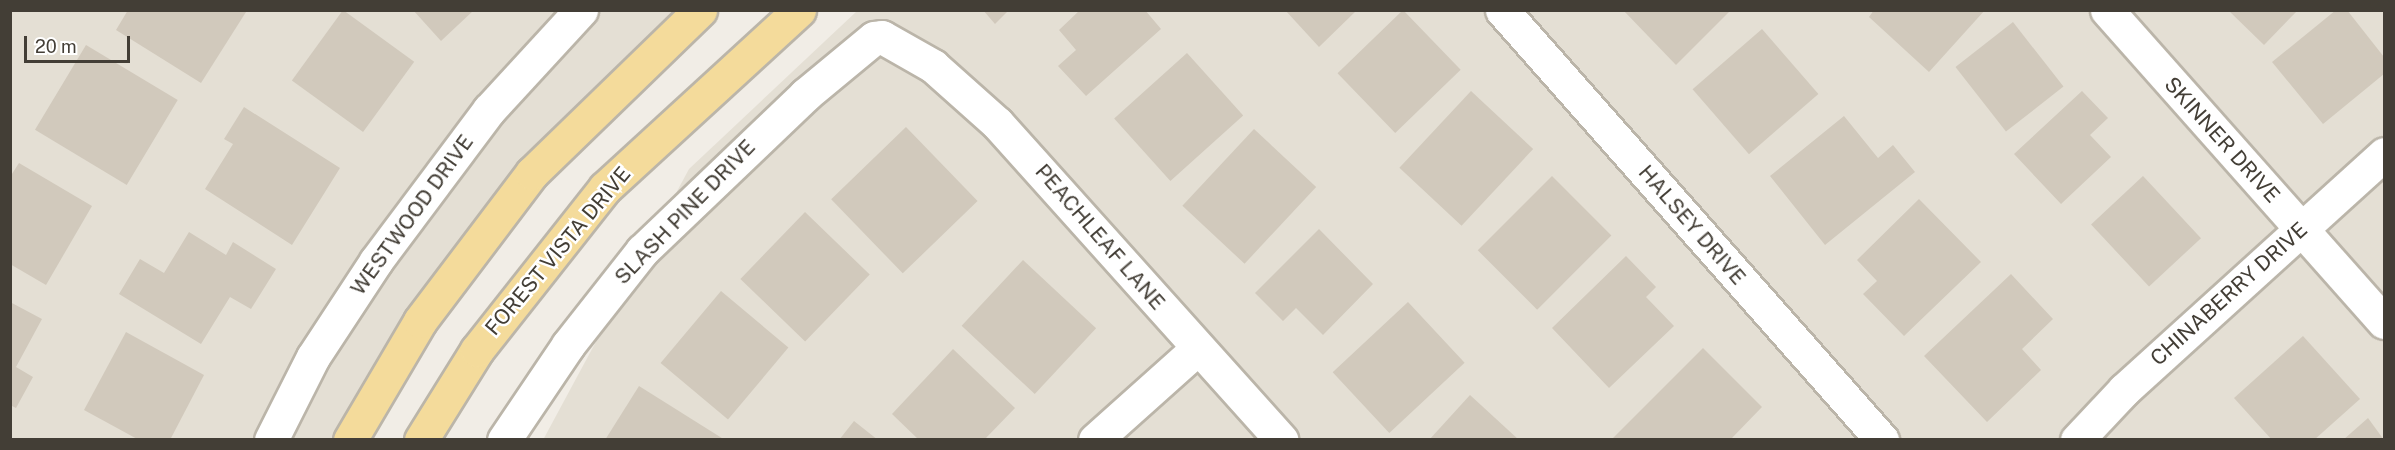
<!DOCTYPE html>
<style>
body{margin:0}
#map{position:relative;width:2395px;height:450px;overflow:hidden;background:#f1ede6;font-family:"Public Sans",sans-serif}
div>[style]{position:absolute}
[style*='--x']{left:calc(var(--x)*1px);top:calc(var(--y)*1px);width:calc(var(--w)*1px);rotate:calc(var(--a)*1deg)}
.residential>*{inset:0;background:#e4dfd4}
.building>*{inset:0;background:#d1c9bc;transform-origin:0 0}
.roads{filter:drop-shadow(2px 0 #bbb5a9) drop-shadow(-2px 0 #bbb5a9) drop-shadow(0 2px #bbb5a9) drop-shadow(0 -2px #bbb5a9)}
.minor>*{height:33px;margin:-16.5px;padding:0 16.5px;transform-origin:16.5px;border-radius:16.5px;background:#fff}
.major>*{height:33px;margin:-16.5px;padding:0 16.5px;transform-origin:16.5px;border-radius:16.5px;background:#f4db9b}
span{translate:-50% -50%;white-space:nowrap;text-align:center;line-height:1.15;-webkit-text-stroke:5px #fff;paint-order:stroke}
.street-label{font-size:21px;color:#433e36}
.frame{position:absolute;inset:0;border:12px solid #433e36;pointer-events:none}
.scale{position:absolute;left:24px;top:36px;width:106px;height:27px;box-sizing:border-box;border:3px solid #433e36;border-top:0;padding-left:8px;font-size:18px;line-height:21px;white-space:nowrap;color:#433e36;-webkit-text-stroke:4px #fff;paint-order:stroke}
</style>
<div id="map">
<div class="residential">
<i style="clip-path:polygon(10px 11px,714px 11px,532px 173px,356px 440px,11px 439px)"></i>
<i style="clip-path:polygon(857px 11px,2384px 11px,2384px 439px,543px 440px,689px 169px)"></i>
</div>
<div class="building">
<i style="clip-path:polygon(128px 10px,244px 10px,246px 12px,201px 83px,116px 30px)"></i>
<i style="left:343px;top:10px;width:88px;height:87px;rotate:36deg"></i>
<i style="clip-path:polygon(413px 10px,474px 10px,441px 41px)"></i>
<i style="clip-path:polygon(983px 10px,1009px 10px,995px 24px)"></i>
<i style="clip-path:polygon(1080px 10px,1145px 10px,1161px 29px,1086px 96px,1058px 66px,1076px 50px,1059px 30px)"></i>
<i style="clip-path:polygon(1285px 10px,1357px 10px,1319px 47px)"></i>
<i style="left:1403px;top:10px;width:83px;height:91px;rotate:46deg"></i>
<i style="clip-path:polygon(1623px 10px,1731px 10px,1676px 65px)"></i>
<i style="clip-path:polygon(1874px 10px,1985px 10px,1929px 72px,1869px 17px)"></i>
<i style="clip-path:polygon(2228px 10px,2298px 10px,2264px 45px)"></i>
<i style="clip-path:polygon(2336px 10px,2347px 10px,2384px 57px,2384px 74px,2323px 124px,2272px 62px)"></i>
<i style="left:2013px;top:22px;width:82px;height:73px;rotate:52deg"></i>
<i style="left:1762px;top:29px;width:86px;height:92px;rotate:49deg"></i>
<i style="left:86px;top:45px;width:107px;height:99px;rotate:31deg"></i>
<i style="left:1187px;top:53px;width:84px;height:98px;rotate:48deg"></i>
<i style="left:1471px;top:91px;width:85px;height:105px;rotate:43deg"></i>
<i style="clip-path:polygon(2082px 91px,2108px 118px,2090px 135px,2111px 157px,2061px 204px,2014px 154px)"></i>
<i style="clip-path:polygon(244px 107px,340px 168px,292px 245px,205px 189px,233px 144px,224px 139px)"></i>
<i style="clip-path:polygon(1844px 116px,1878px 158px,1893px 145px,1915px 172px,1825px 245px,1770px 176px)"></i>
<i style="left:906px;top:127px;width:103px;height:104px;rotate:46deg"></i>
<i style="left:1254px;top:129px;width:85px;height:105px;rotate:43deg"></i>
<i style="clip-path:polygon(19px 163px,92px 206px,46px 285px,10px 264px,10px 177px)"></i>
<i style="left:1552px;top:176px;width:84px;height:105px;rotate:45deg"></i>
<i style="left:2143px;top:176px;width:85px;height:71px;rotate:47deg"></i>
<i style="clip-path:polygon(1919px 199px,1981px 262px,1904px 336px,1863px 294px,1877px 281px,1857px 260px)"></i>
<i style="left:805px;top:212px;width:90px;height:93px;rotate:44deg"></i>
<i style="clip-path:polygon(1319px 229px,1373px 284px,1323px 335px,1296px 308px,1283px 321px,1255px 293px)"></i>
<i style="clip-path:polygon(189px 232px,226px 255px,233px 242px,276px 269px,251px 309px,230px 297px,201px 344px,119px 294px,140px 259px,164px 273px)"></i>
<i style="clip-path:polygon(1626px 256px,1656px 287px,1646px 297px,1674px 326px,1609px 388px,1552px 328px)"></i>
<i style="left:1023px;top:260px;width:100px;height:90px;rotate:43deg"></i>
<i style="clip-path:polygon(2011px 274px,2053px 319px,2022px 349px,2041px 370px,1987px 422px,1924px 356px)"></i>
<i style="left:721px;top:291px;width:88px;height:94px;rotate:40deg"></i>
<i style="clip-path:polygon(10px 302px,42px 319px,16px 367px,33px 377px,16px 408px,10px 405px)"></i>
<i style="left:1408px;top:302px;width:83px;height:103px;rotate:47deg"></i>
<i style="clip-path:polygon(126px 332px,204px 375px,170px 440px,139px 440px,84px 410px)"></i>
<i style="clip-path:polygon(2303px 336px,2360px 399px,2314px 440px,2272px 440px,2234px 398px)"></i>
<i style="clip-path:polygon(1703px 348px,1762px 407px,1730px 440px,1611px 440px)"></i>
<i style="clip-path:polygon(953px 349px,1015px 408px,984px 440px,919px 440px,892px 414px)"></i>
<i style="clip-path:polygon(639px 386px,725px 440px,605px 440px)"></i>
<i style="clip-path:polygon(1470px 395px,1519px 440px,1429px 440px)"></i>
<i style="clip-path:polygon(2368px 418px,2384px 440px,2343px 440px)"></i>
<i style="clip-path:polygon(854px 421px,878px 440px,839px 440px)"></i>
</div>
<div class="roads">
<div class="minor">
<i style="--x:1502;--y:10;--w:574;--a:48.53"></i>
<i style="--x:2107;--y:10;--w:417;--a:48.4"></i>
<i style="--x:271;--y:440;--w:93;--a:-63.2"></i>
<i style="--x:313;--y:357;--w:115;--a:-56.7"></i>
<i style="--x:376;--y:261;--w:189;--a:-53.2"></i>
<i style="--x:489;--y:110;--w:136;--a:-47.4"></i>
<i style="--x:504;--y:440;--w:115;--a:-56"></i>
<i style="--x:568;--y:345;--w:120;--a:-51.8"></i>
<i style="--x:642;--y:251;--w:226;--a:-43.7"></i>
<i style="--x:805;--y:95;--w:89;--a:-39.6"></i>
<i style="--x:874;--y:38;--w:8;--a:-7"></i>
<i style="--x:882;--y:37;--w:59;--a:29.6"></i>
<i style="--x:933;--y:66;--w:86;--a:41.7"></i>
<i style="--x:997;--y:123;--w:426;--a:48.1"></i>
<i style="--x:1095;--y:440;--w:138;--a:-41.8"></i>
<i style="--x:2077;--y:440;--w:69;--a:-46.8"></i>
<i style="--x:2124;--y:390;--w:351;--a:-42.2"></i>
</div>
<div class="major">
<i style="--x:350;--y:440;--w:138;--a:-59.5"></i>
<i style="--x:420;--y:321;--w:186;--a:-52.9"></i>
<i style="--x:532;--y:173;--w:234;--a:-44.1"></i>
<i style="--x:421;--y:440;--w:106;--a:-58.1"></i>
<i style="--x:477;--y:350;--w:206;--a:-51.7"></i>
<i style="--x:605;--y:188;--w:263;--a:-42.5"></i>
</div>
</div>
<div class="street-label">
<span style="left:2222px;top:140px;rotate:48deg">SKINNER DRIVE</span>
<span style="left:685px;top:212px;rotate:-46deg">SLASH PINE DRIVE</span>
<span style="left:412px;top:215px;rotate:-54deg">WESTWOOD DRIVE</span>
<span style="left:1692px;top:225px;rotate:49deg">HALSEY DRIVE</span>
<span style="left:1100px;top:237px;rotate:49deg">PEACHLEAF LANE</span>
<span style="left:558px;top:251px;rotate:-50deg">FOREST VISTA DRIVE</span>
<span style="left:2229px;top:294px;rotate:-42deg">CHINABERRY DRIVE</span>
</div>
<div class="frame"></div>
<div class="scale">20 m</div>
</div>
